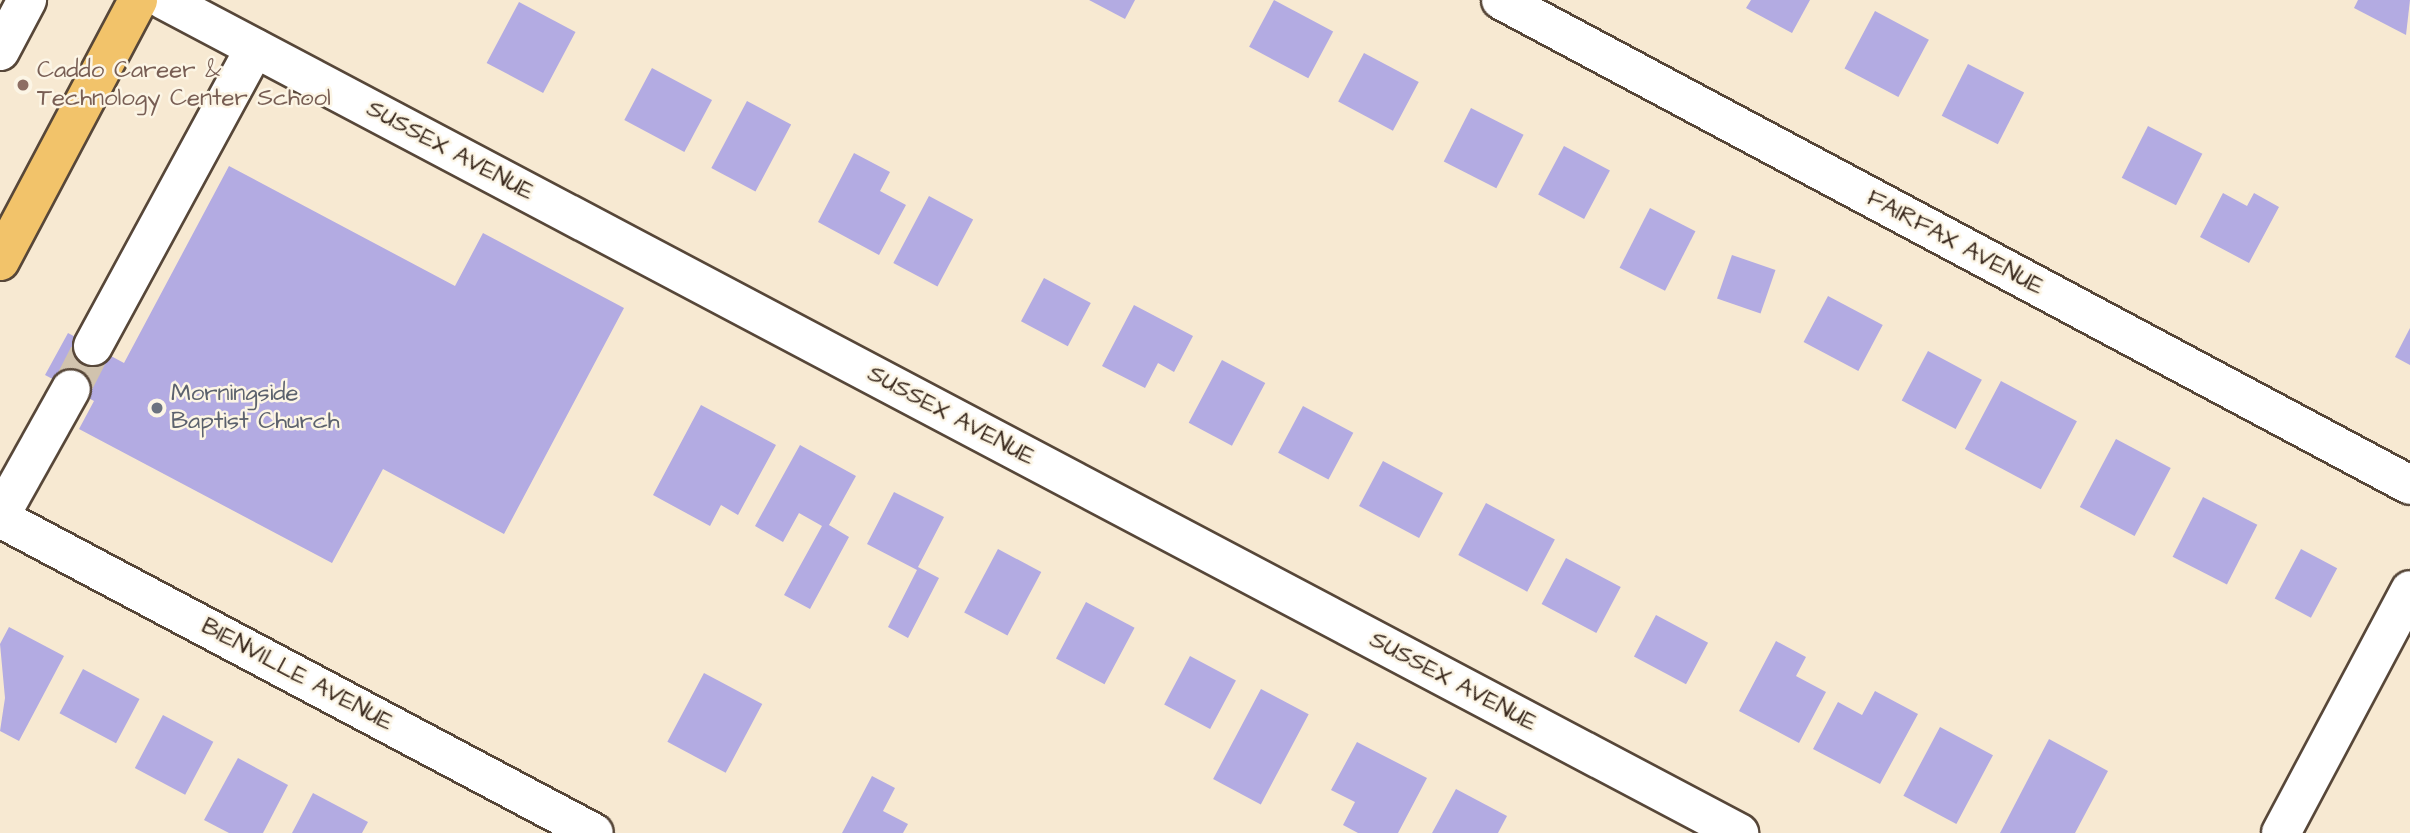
<!DOCTYPE html>
<style>
body{margin:0}
#map{position:relative;width:2410px;height:833px;overflow:hidden;background:#f7e9d2;font-family:"Architects Daughter",sans-serif}
div>[style]{position:absolute}
[style*='--x']{left:calc(var(--x)*1px);top:calc(var(--y)*1px);width:calc(var(--w)*1px);rotate:calc(var(--a)*1deg)}
.building>*{inset:0;background:#b3abe2;transform-origin:0 0}
.minor-tunnel>*{height:38px;margin-top:-19px;transform-origin:0;background:repeating-linear-gradient(90deg,#d1c3ae 0 38px,transparent 0 57px)}
.roads{filter:drop-shadow(2px 0 #574739) drop-shadow(-2px 0 #574739) drop-shadow(0 2px #574739) drop-shadow(0 -2px #574739)}
.minor>*{height:38px;margin:-19px;padding:0 19px;transform-origin:19px;border-radius:19px;background:#fff}
.major>*{height:38px;margin:-19px;padding:0 19px;transform-origin:19px;border-radius:19px;background:#f2c36a}
.dots>*{width:19px;height:19px;translate:-50% -50%;box-sizing:border-box;border:4px solid #fcf5e5;border-radius:50%}
span{translate:-50% -50%;white-space:nowrap;text-align:center;line-height:1.15;-webkit-text-stroke:5px #fcf5e5;paint-order:stroke}
.education-label{font-size:24px;color:#785e54}
.left{translate:0 -50%;text-align:left}
.street-label{font-size:24px;color:#3b2a1e}
.worship-label{font-size:24px;color:#5b616d}
</style>
<div id="map">
<div class="building">
<i style="clip-path:polygon(1089px 0,1135px 0,1125px 19px)"></i>
<i style="left:1274px;top:0;width:67px;height:53px;rotate:28deg"></i>
<i style="clip-path:polygon(1751px 0,1810px 0,1792px 33px,1746px 8px)"></i>
<i style="clip-path:polygon(2358px 0,2410px 0,2406px 35px,2354px 8px)"></i>
<i style="left:519px;top:2px;width:64px;height:69px;rotate:28deg"></i>
<i style="left:1875px;top:11px;width:61px;height:65px;rotate:28deg"></i>
<i style="left:1364px;top:53px;width:62px;height:55px;rotate:28deg"></i>
<i style="left:1968px;top:64px;width:63px;height:58px;rotate:27deg"></i>
<i style="left:652px;top:68px;width:68px;height:59px;rotate:28deg"></i>
<i style="left:747px;top:101px;width:50px;height:76px;rotate:28deg"></i>
<i style="left:1471px;top:108px;width:59px;height:60px;rotate:27deg"></i>
<i style="left:2148px;top:126px;width:61px;height:58px;rotate:27deg"></i>
<i style="left:1564px;top:146px;width:52px;height:55px;rotate:28deg"></i>
<i style="clip-path:polygon(854px 153px,890px 172px,880px 191px,906px 205px,879px 255px,818px 222px)"></i>
<i style="clip-path:polygon(229px 166px,455px 286px,483px 233px,624px 308px,504px 534px,383px 469px,332px 563px,79px 429px,94px 401px,45px 375px,68px 333px,124px 363px)"></i>
<i style="clip-path:polygon(2223px 193px,2247px 206px,2254px 193px,2279px 207px,2249px 263px,2200px 237px)"></i>
<i style="left:929px;top:196px;width:50px;height:76px;rotate:28deg"></i>
<i style="left:1650px;top:208px;width:51px;height:67px;rotate:27deg"></i>
<i style="left:1732px;top:255px;width:46px;height:46px;rotate:19deg"></i>
<i style="left:1044px;top:278px;width:53px;height:49px;rotate:28deg"></i>
<i style="left:1828px;top:296px;width:62px;height:52px;rotate:28deg"></i>
<i style="clip-path:polygon(1134px 305px,1193px 336px,1174px 372px,1158px 363px,1145px 388px,1102px 366px)"></i>
<i style="clip-path:polygon(2410px 328px,2410px 365px,2395px 357px)"></i>
<i style="left:1928px;top:351px;width:61px;height:56px;rotate:28deg"></i>
<i style="left:1222px;top:360px;width:49px;height:71px;rotate:28deg"></i>
<i style="left:2001px;top:381px;width:86px;height:77px;rotate:28deg"></i>
<i style="clip-path:polygon(701px 405px,776px 445px,738px 515px,721px 505px,710px 526px,653px 495px)"></i>
<i style="left:1303px;top:406px;width:57px;height:53px;rotate:28deg"></i>
<i style="left:2116px;top:439px;width:62px;height:77px;rotate:28deg"></i>
<i style="clip-path:polygon(800px 445px,856px 476px,829px 525px,849px 537px,810px 609px,784px 595px,822px 526px,799px 513px,783px 542px,755px 526px)"></i>
<i style="left:1383px;top:461px;width:68px;height:51px;rotate:28deg"></i>
<i style="clip-path:polygon(894px 492px,944px 517px,918px 567px,939px 578px,908px 638px,888px 627px,917px 570px,867px 544px)"></i>
<i style="left:2203px;top:497px;width:61px;height:67px;rotate:27deg"></i>
<i style="left:1486px;top:503px;width:78px;height:59px;rotate:28deg"></i>
<i style="left:998px;top:549px;width:49px;height:72px;rotate:28deg"></i>
<i style="left:2301px;top:549px;width:41px;height:56px;rotate:28deg"></i>
<i style="left:1566px;top:558px;width:62px;height:52px;rotate:28deg"></i>
<i style="left:1086px;top:602px;width:55px;height:64px;rotate:28deg"></i>
<i style="left:1656px;top:615px;width:59px;height:47px;rotate:28deg"></i>
<i style="clip-path:polygon(9px 627px,64px 656px,19px 741px,0 731px,5px 698px,0 644px)"></i>
<i style="clip-path:polygon(1776px 641px,1806px 657px,1796px 676px,1826px 692px,1799px 743px,1739px 711px)"></i>
<i style="left:1190px;top:656px;width:52px;height:55px;rotate:28deg"></i>
<i style="left:83px;top:669px;width:64px;height:50px;rotate:28deg"></i>
<i style="left:704px;top:673px;width:66px;height:78px;rotate:28deg"></i>
<i style="left:1261px;top:689px;width:54px;height:102px;rotate:28deg"></i>
<i style="clip-path:polygon(1875px 691px,1918px 714px,1880px 784px,1813px 749px,1838px 702px,1862px 715px)"></i>
<i style="left:163px;top:715px;width:57px;height:60px;rotate:28deg"></i>
<i style="left:1940px;top:727px;width:60px;height:78px;rotate:28deg"></i>
<i style="clip-path:polygon(2049px 739px,2108px 771px,2075px 833px,2000px 833px)"></i>
<i style="clip-path:polygon(1357px 742px,1427px 778px,1398px 833px,1358px 833px,1343px 825px,1355px 802px,1331px 790px)"></i>
<i style="clip-path:polygon(238px 758px,288px 785px,263px 833px,229px 833px,204px 820px)"></i>
<i style="clip-path:polygon(872px 776px,895px 788px,883px 811px,908px 824px,903px 833px,842px 833px)"></i>
<i style="clip-path:polygon(1456px 789px,1507px 816px,1498px 833px,1432px 833px)"></i>
<i style="clip-path:polygon(313px 793px,368px 822px,362px 833px,292px 833px)"></i>
</div>
<div class="minor-tunnel">
<i style="--x:71;--y:389;--w:48;--a:-62.9"></i>
</div>
<div class="roads">
<div class="minor">
<i style="--x:164;--y:0;--w:1782;--a:27.87"></i>
<i style="--x:1501;--y:0;--w:1030;--a:28.08"></i>
<i style="--x:0;--y:51;--w:58;--a:-62.1"></i>
<i style="--x:93;--y:346;--w:339;--a:-61.5"></i>
<i style="--x:0;--y:516;--w:145;--a:-60.8"></i>
<i style="--x:0;--y:518;--w:672;--a:27.94"></i>
<i style="--x:2281;--y:833;--w:275;--a:-62"></i>
</div>
<div class="major">
<i style="--x:0;--y:261;--w:295;--a:-62.1"></i>
</div>
</div>
<div class="dots">
<i style="left:23px;top:85px;background:#8d6e63"></i>
<i style="left:157px;top:408px;background:#6b7280"></i>
</div>
<div class="education-label">
<span class="left" style="left:37px;top:85px">Caddo Career &amp;<br>Technology Center School</span>
</div>
<div class="street-label">
<span style="left:450px;top:151px;rotate:28deg">SUSSEX AVENUE</span>
<span style="left:1955px;top:243px;rotate:28deg">FAIRFAX AVENUE</span>
<span style="left:951px;top:416px;rotate:28deg">SUSSEX AVENUE</span>
<span style="left:297px;top:675px;rotate:28deg">BIENVILLE AVENUE</span>
<span style="left:1453px;top:682px;rotate:28deg">SUSSEX AVENUE</span>
</div>
<div class="worship-label">
<span class="left" style="left:171px;top:408px">Morningside<br>Baptist Church</span>
</div>
</div>
